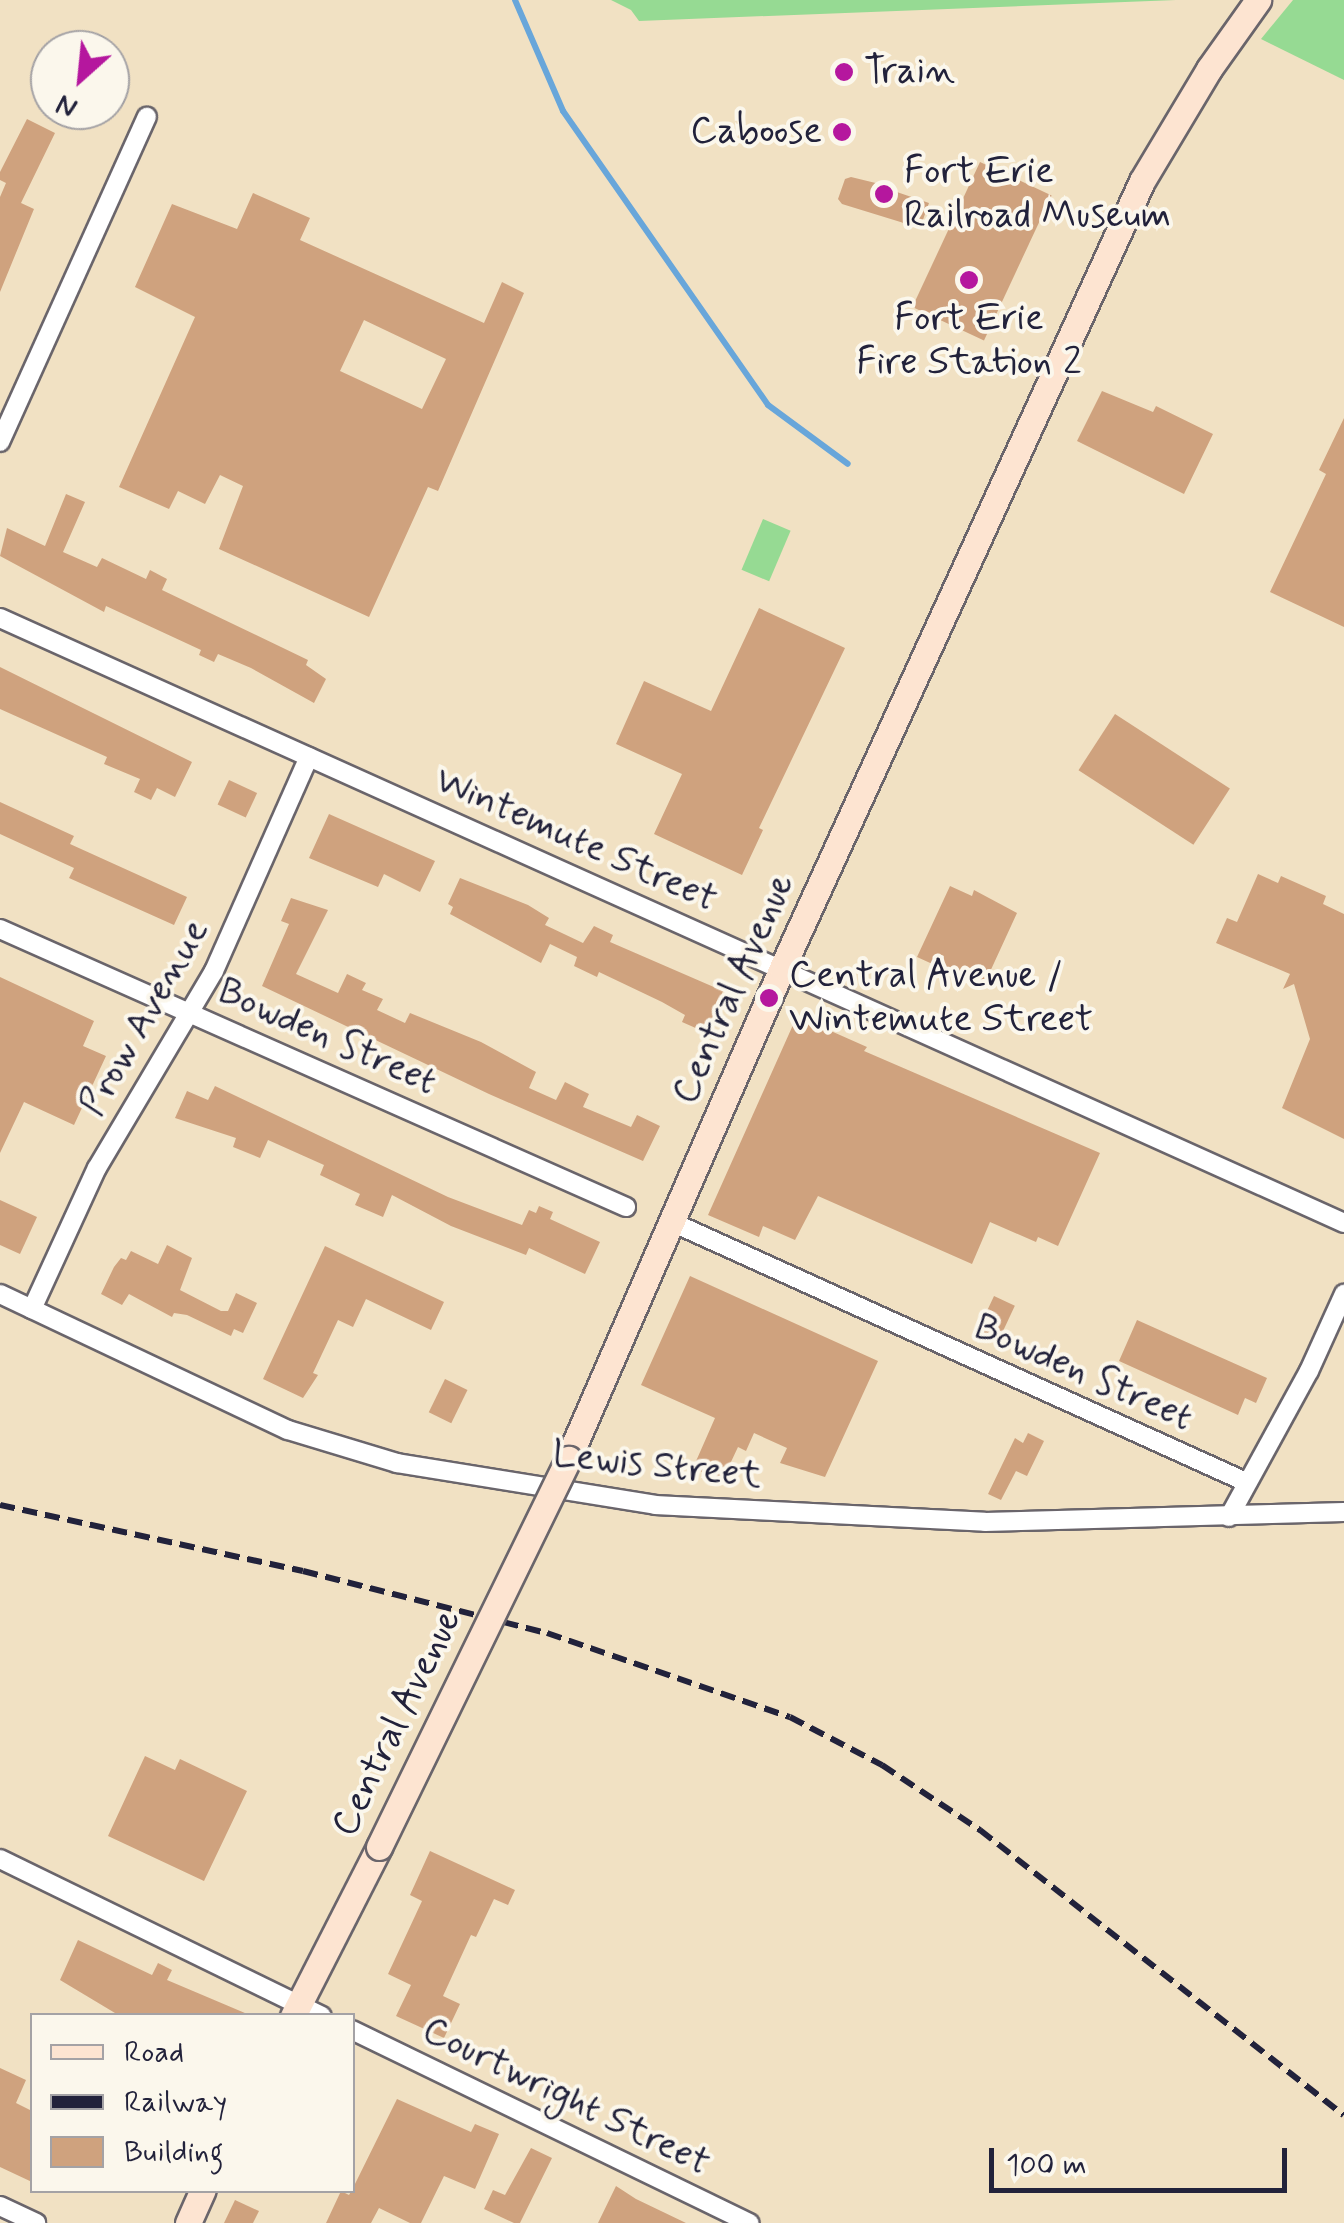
<!DOCTYPE html>
<style>
body{margin:0}
#map{position:relative;width:1344px;height:2223px;overflow:hidden;background:#f1e1c3;font-family:Mynerve,sans-serif}
div>[style]{position:absolute}
[style*='--x']{left:calc(var(--x)*1px);top:calc(var(--y)*1px);width:calc(var(--w)*1px);rotate:calc(var(--a)*1deg)}
.green>*{inset:0;background:#96da93;transform-origin:0 0}
.stream>*{height:6px;margin:-3px;padding:0 3px;transform-origin:3px;border-radius:3px;background:#68a6da}
.building>*{inset:0;background:#cfa27e;transform-origin:0 0}
.roads{filter:drop-shadow(2px 0 #6a656b) drop-shadow(-2px 0 #6a656b) drop-shadow(0 2px #6a656b) drop-shadow(0 -2px #6a656b)}
.minor>*{height:18px;margin:-9px;padding:0 9px;transform-origin:9px;border-radius:9px;background:#fff}
.secondary>*{height:25px;margin:-12.5px;padding:0 12.5px;transform-origin:12.5px;border-radius:12.5px;background:#fde4d1}
.rail>*{height:6px;margin-top:-3px;transform-origin:0;background:repeating-linear-gradient(90deg,#22223b 0 15px,transparent 0 23px)}
.bridges{filter:drop-shadow(2px 0 #6a656b) drop-shadow(-2px 0 #6a656b) drop-shadow(0 2px #6a656b) drop-shadow(0 -2px #6a656b)}
.secondary-bridge>*{height:25px;margin:-12.5px;padding:0 12.5px;transform-origin:12.5px;border-radius:12.5px;background:#fde4d1}
.dots>*{width:28px;height:28px;translate:-50% -50%;box-sizing:border-box;border:5px solid #fbf7ec;border-radius:50%}
span{translate:-50% -50%;white-space:nowrap;text-align:center;line-height:1.15;-webkit-text-stroke:8px #fbf7ec;paint-order:stroke}
.poi-label{font-size:38px;color:#22223b}
.left{translate:0 -50%;text-align:left}
.right{translate:-100% -50%;text-align:right}
.street-label{font-size:38px;color:#22223b}
.legend{position:absolute;left:30px;top:2013px;width:325px;height:180px;box-sizing:border-box;background:#fbf7ec;border:2px solid #a4a2a5;margin:0;padding:12px 18px;list-style:none;font-size:30px;color:#22223b}
.legend li{display:flex;align-items:center;gap:20px;height:50px}
.legend b{width:50px;border:2px solid #a4a2a5}
.north{position:absolute;left:30px;top:30px;width:100px;height:100px;box-sizing:border-box;background:#fbf7ec;border:2px solid #a4a2a5;border-radius:50%;rotate:207deg;font-size:28px;font-weight:700;line-height:40px;text-align:center;color:#22223b}
.north::after{content:'';display:block;margin:auto;width:35px;height:45px;background:#b5179e;clip-path:polygon(50% 0,100% 100%,50% 72%,0 100%)}
.scale{position:absolute;left:989px;top:2148px;width:298px;height:45px;box-sizing:border-box;border:5px solid #22223b;border-top:0;padding-left:12px;font-size:30px;line-height:35px;white-space:nowrap;color:#22223b;-webkit-text-stroke:8px #fbf7ec;paint-order:stroke}
</style>
<div id="map">
<div class="green">
<i style="clip-path:polygon(611px 0,1176px 0,639px 21px,631px 10px)"></i>
<i style="clip-path:polygon(1293px 0,1344px 0,1344px 80px,1261px 39px)"></i>
<i style="left:763px;top:519px;width:30px;height:55px;rotate:23deg"></i>
</div>
<div class="stream">
<i style="--x:515;--y:0;--w:121;--a:66.6"></i>
<i style="--x:563;--y:111;--w:358;--a:55.1"></i>
<i style="--x:768;--y:405;--w:99;--a:36.4"></i>
</div>
<div class="building">
<i style="clip-path:polygon(27px 119px,55px 133px,21px 203px,34px 209px,0 292px,0 197px,6px 183px,0 180px,0 172px)"></i>
<i style="left:980px;top:162px;width:79px;height:160px;rotate:25deg"></i>
<i style="clip-path:polygon(851px 177px,892px 187px,891px 190px,929px 203px,920px 228px,842px 204px,838px 199px,845px 179px)"></i>
<i style="clip-path:polygon(evenodd,253px 193px,310px 218px,300px 240px,484px 323px,502px 282px,524px 293px,438px 491px,428px 487px,369px 617px,219px 549px,243px 486px,220px 475px,205px 504px,178px 491px,169px 509px,119px 487px,195px 317px,135px 287px,172px 204px,237px 229px,253px 193px,364px 320px,446px 359px,422px 409px,340px 371px,364px 320px)"></i>
<i style="clip-path:polygon(1102px 391px,1153px 412px,1156px 406px,1213px 434px,1184px 494px,1077px 441px)"></i>
<i style="clip-path:polygon(1344px 418px,1344px 627px,1270px 592px,1326px 474px,1319px 470px)"></i>
<i style="clip-path:polygon(66px 494px,85px 502px,63px 552px,97px 567px,102px 558px,146px 579px,150px 570px,167px 579px,162px 590px,308px 660px,306px 665px,326px 679px,314px 703px,251px 668px,218px 654px,214px 662px,199px 655px,201px 650px,106px 606px,104px 612px,0 556px,7px 528px,45px 546px)"></i>
<i style="clip-path:polygon(759px 608px,845px 648px,759px 828px,763px 830px,742px 875px,654px 834px,682px 774px,616px 744px,644px 681px,711px 711px)"></i>
<i style="clip-path:polygon(0 667px,192px 762px,175px 797px,157px 788px,151px 800px,134px 792px,140px 779px,104px 764px,107px 757px,0 709px)"></i>
<i style="left:1115px;top:714px;width:137px;height:67px;rotate:33deg"></i>
<i style="left:229px;top:780px;width:31px;height:27px;rotate:25deg"></i>
<i style="clip-path:polygon(0 802px,74px 836px,70px 844px,187px 897px,174px 925px,69px 878px,74px 868px,0 834px)"></i>
<i style="clip-path:polygon(329px 814px,435px 861px,420px 892px,384px 874px,378px 887px,309px 858px)"></i>
<i style="clip-path:polygon(1258px 874px,1278px 883px,1281px 876px,1326px 896px,1323px 904px,1344px 914px,1344px 1139px,1282px 1108px,1310px 1039px,1294px 984px,1283px 989px,1290px 974px,1216px 943px,1227px 918px,1237px 922px)"></i>
<i style="clip-path:polygon(460px 878px,528px 905px,549px 918px,545px 925px,583px 943px,594px 926px,613px 935px,610px 942px,723px 991px,707px 1033px,682px 1022px,685px 1015px,662px 1002px,599px 972px,597px 977px,574px 966px,577px 957px,550px 944px,541px 963px,450px 914px,453px 907px,448px 904px)"></i>
<i style="clip-path:polygon(950px 886px,972px 896px,974px 890px,1017px 913px,983px 987px,917px 957px)"></i>
<i style="clip-path:polygon(291px 898px,328px 910px,296px 974px,338px 993px,347px 974px,366px 983px,362px 990px,383px 999px,377px 1010px,405px 1023px,410px 1013px,481px 1042px,536px 1072px,529px 1088px,556px 1100px,565px 1082px,589px 1094px,583px 1107px,631px 1127px,637px 1115px,660px 1126px,643px 1161px,489px 1094px,262px 986px,289px 924px,281px 921px)"></i>
<i style="clip-path:polygon(0 977px,94px 1021px,83px 1046px,106px 1056px,74px 1125px,24px 1102px,0 1153px)"></i>
<i style="clip-path:polygon(797px 1016px,867px 1047px,864px 1051px,1100px 1153px,1058px 1246px,1038px 1237px,1036px 1242px,990px 1222px,972px 1264px,818px 1196px,795px 1240px,763px 1226px,759px 1237px,708px 1215px)"></i>
<i style="clip-path:polygon(215px 1086px,448px 1197px,522px 1225px,529px 1210px,536px 1213px,539px 1206px,553px 1212px,550px 1219px,600px 1242px,585px 1274px,529px 1248px,526px 1255px,451px 1226px,392px 1195px,383px 1217px,355px 1205px,360px 1194px,320px 1175px,324px 1165px,268px 1140px,260px 1158px,233px 1147px,236px 1138px,175px 1118px,187px 1091px,208px 1100px)"></i>
<i style="clip-path:polygon(0 1200px,37px 1217px,20px 1254px,0 1245px)"></i>
<i style="clip-path:polygon(167px 1245px,192px 1258px,180px 1290px,221px 1311px,228px 1311px,236px 1293px,257px 1303px,243px 1333px,234px 1329px,231px 1336px,187px 1315px,174px 1313px,172px 1317px,129px 1294px,122px 1305px,101px 1294px,114px 1267px,121px 1258px,126px 1260px,131px 1251px,158px 1264px)"></i>
<i style="clip-path:polygon(325px 1246px,444px 1302px,431px 1330px,366px 1299px,353px 1327px,338px 1320px,313px 1373px,318px 1375px,303px 1398px,263px 1379px)"></i>
<i style="clip-path:polygon(690px 1276px,878px 1361px,825px 1477px,780px 1463px,787px 1448px,754px 1433px,746px 1451px,738px 1447px,722px 1481px,693px 1468px,715px 1418px,641px 1385px)"></i>
<i style="left:994px;top:1296px;width:23px;height:42px;rotate:25deg"></i>
<i style="clip-path:polygon(1137px 1320px,1267px 1378px,1256px 1403px,1245px 1398px,1238px 1415px,1119px 1361px)"></i>
<i style="left:445px;top:1379px;width:25px;height:37px;rotate:26deg"></i>
<i style="clip-path:polygon(1028px 1433px,1044px 1441px,1027px 1476px,1016px 1471px,1001px 1500px,988px 1494px,1015px 1438px,1023px 1443px)"></i>
<i style="clip-path:polygon(145px 1756px,175px 1770px,180px 1759px,247px 1791px,204px 1881px,108px 1836px)"></i>
<i style="clip-path:polygon(430px 1851px,515px 1890px,508px 1905px,494px 1899px,476px 1937px,471px 1935px,443px 1996px,460px 2004px,444px 2038px,396px 2016px,411px 1985px,388px 1974px,422px 1901px,410px 1895px)"></i>
<i style="clip-path:polygon(78px 1940px,152px 1975px,158px 1963px,172px 1970px,167px 1980px,252px 2016px,120px 2016px,60px 1980px)"></i>
<i style="clip-path:polygon(0 2068px,26px 2080px,16px 2103px,32px 2111px,32px 2182px,0 2167px)"></i>
<i style="clip-path:polygon(397px 2099px,471px 2132px,475px 2124px,499px 2134px,475px 2189px,444px 2176px,421px 2223px,410px 2223px,379px 2208px,371px 2223px,326px 2223px,341px 2191px,349px 2195px,352px 2190px)"></i>
<i style="clip-path:polygon(531px 2148px,552px 2158px,520px 2223px,514px 2223px,484px 2209px,493px 2190px,505px 2195px)"></i>
<i style="clip-path:polygon(616px 2186px,636px 2199px,686px 2223px,598px 2223px)"></i>
<i style="clip-path:polygon(235px 2200px,259px 2211px,253px 2223px,224px 2223px)"></i>
</div>
<div class="roads">
<div class="minor">
<i style="--x:0;--y:442;--w:357;--a:-65.7"></i>
<i style="--x:0;--y:618;--w:1474;--a:24.23"></i>
<i style="--x:0;--y:929;--w:685;--a:23.95"></i>
<i style="--x:674;--y:1223;--w:628;--a:24.36"></i>
<i style="--x:0;--y:1294;--w:318;--a:25.3"></i>
<i style="--x:288;--y:1430;--w:114;--a:16.8"></i>
<i style="--x:397;--y:1463;--w:261;--a:9.2"></i>
<i style="--x:655;--y:1505;--w:330;--a:2.9"></i>
<i style="--x:985;--y:1522;--w:359;--a:-1.6"></i>
<i style="--x:32;--y:1309;--w:155;--a:-65.3"></i>
<i style="--x:97;--y:1168;--w:229;--a:-59.3"></i>
<i style="--x:214;--y:971;--w:234;--a:-66.1"></i>
<i style="--x:1229;--y:1517;--w:166;--a:-61.3"></i>
<i style="--x:1309;--y:1371;--w:85;--a:-65.6"></i>
<i style="--x:0;--y:1859;--w:358;--a:26"></i>
<i style="--x:352;--y:2030;--w:442;--a:25.9"></i>
<i style="--x:0;--y:2206;--w:40;--a:25"></i>
</div>
<div class="secondary">
<i style="--x:568;--y:1459;--w:536;--a:-66.45"></i>
<i style="--x:782;--y:968;--w:865;--a:-65.42"></i>
<i style="--x:1142;--y:181;--w:131;--a:-59.1"></i>
<i style="--x:1209;--y:69;--w:85;--a:-54.6"></i>
<i style="--x:293;--y:2016;--w:190;--a:-63"></i>
<i style="--x:188;--y:2223;--w:36;--a:-66"></i>
</div>
</div>
<div class="rail">
<i style="--x:0;--y:1505;--w:310;--a:12.3"></i>
<i style="--x:303;--y:1571;--w:252;--a:14.3"></i>
<i style="--x:547;--y:1633;--w:257;--a:19.1"></i>
<i style="--x:790;--y:1717;--w:104;--a:27.6"></i>
<i style="--x:882;--y:1765;--w:118;--a:33.6"></i>
<i style="--x:980;--y:1830;--w:462;--a:38.1"></i>
</div>
<div class="bridges">
<div class="secondary-bridge">
<i style="--x:379;--y:1847;--w:432;--a:-64"></i>
</div>
</div>
<div class="dots">
<i style="left:844px;top:72px;background:#b5179e"></i>
<i style="left:842px;top:132px;background:#b5179e"></i>
<i style="left:884px;top:194px;background:#b5179e"></i>
<i style="left:969px;top:280px;background:#b5179e"></i>
<i style="left:769px;top:998px;background:#b5179e"></i>
</div>
<div class="poi-label">
<span class="left" style="left:864px;top:72px">Train</span>
<span class="right" style="left:822px;top:132px">Caboose</span>
<span class="left" style="left:904px;top:194px">Fort Erie<br>Railroad Museum</span>
<span style="left:969px;top:341px">Fort Erie<br>Fire Station 2</span>
<span class="left" style="left:789px;top:998px">Central Avenue /<br>Wintemute Street</span>
</div>
<div class="street-label">
<span style="left:576px;top:840px;rotate:24deg">Wintemute Street</span>
<span style="left:734px;top:989px;rotate:-66deg">Central Avenue</span>
<span style="left:145px;top:1018px;rotate:-60deg">Prow Avenue</span>
<span style="left:327px;top:1037px;rotate:24deg">Bowden Street</span>
<span style="left:1083px;top:1373px;rotate:24deg">Bowden Street</span>
<span style="left:657px;top:1466px;rotate:6deg">Lewis Street</span>
<span style="left:397px;top:1723px;rotate:-64deg">Central Avenue</span>
<span style="left:566px;top:2097px;rotate:26deg">Courtwright Street</span>
</div>
<ul class="legend">
<li><b style="height:12px;background:#fde4d1"></b>Road</li>
<li><b style="height:12px;background:#22223b"></b>Railway</li>
<li><b style="height:28px;background:#cfa27e"></b>Building</li>
</ul>
<div class="north">N</div>
<div class="scale">100 m</div>
</div>
